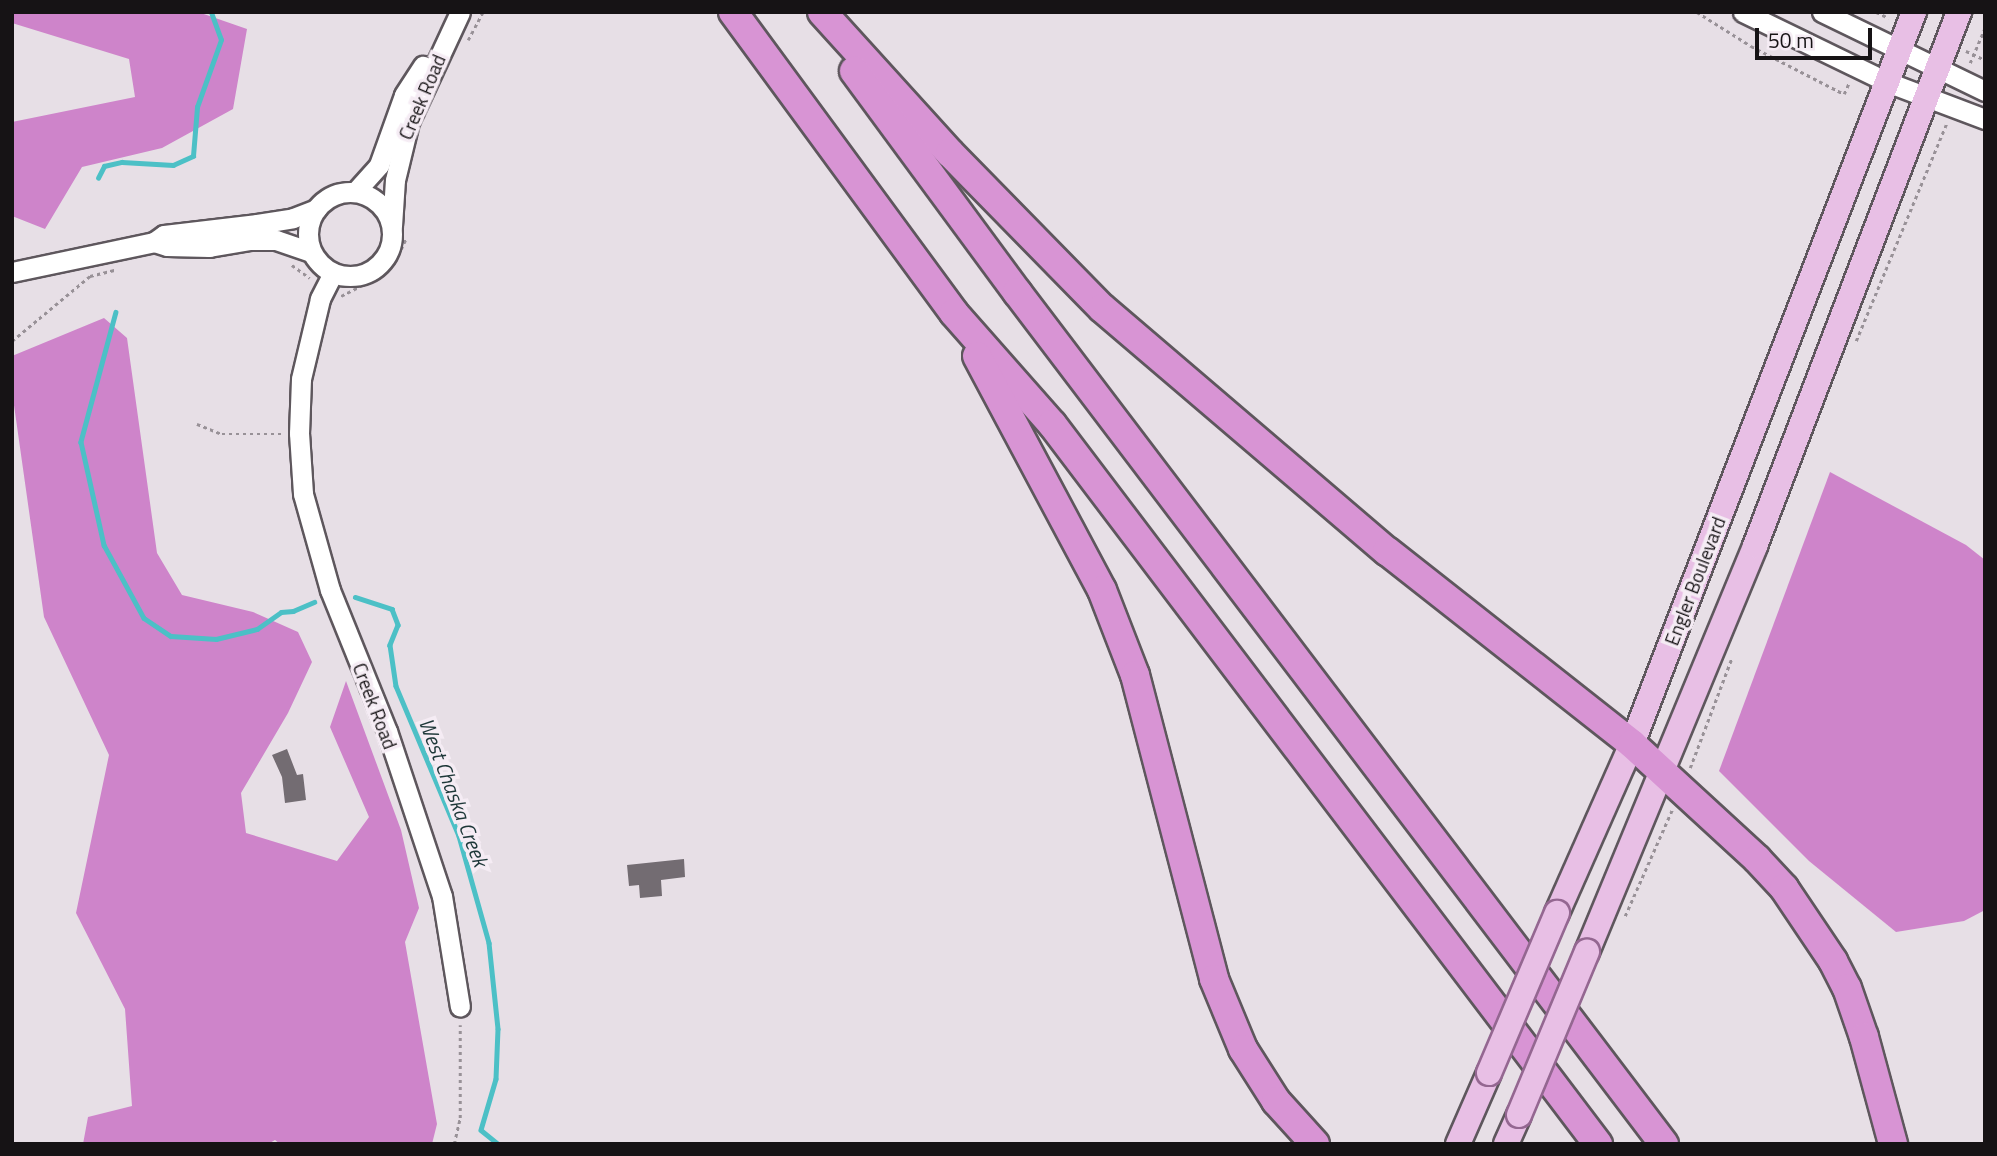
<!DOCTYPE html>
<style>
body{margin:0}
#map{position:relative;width:1997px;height:1156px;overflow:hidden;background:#e7dfe6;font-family:"Titillium Web",sans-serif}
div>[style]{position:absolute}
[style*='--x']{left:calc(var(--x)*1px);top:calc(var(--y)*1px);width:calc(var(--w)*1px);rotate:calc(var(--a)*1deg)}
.forest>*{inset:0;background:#ce84ca}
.stream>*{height:4.5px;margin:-2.25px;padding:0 2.25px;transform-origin:2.25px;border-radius:2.25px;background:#4cc0c6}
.building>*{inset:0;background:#736c72}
.path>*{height:2.5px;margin-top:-1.25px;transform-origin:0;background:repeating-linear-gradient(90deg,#989197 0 3.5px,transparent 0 7px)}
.roads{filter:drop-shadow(2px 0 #5e575d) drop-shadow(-2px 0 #5e575d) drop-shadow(0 2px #5e575d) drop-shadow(0 -2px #5e575d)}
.minor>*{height:19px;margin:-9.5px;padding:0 9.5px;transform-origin:9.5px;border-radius:9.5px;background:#fff}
.minor>.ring{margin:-9.5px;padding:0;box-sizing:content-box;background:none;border:19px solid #fff;border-radius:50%}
.major>*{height:24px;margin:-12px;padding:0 12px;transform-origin:12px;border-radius:12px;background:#e8bfe5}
.highway>*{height:28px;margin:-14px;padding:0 14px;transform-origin:14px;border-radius:14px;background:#d894d4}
.bridges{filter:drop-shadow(2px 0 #946791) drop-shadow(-2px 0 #946791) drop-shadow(0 2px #946791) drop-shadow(0 -2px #946791)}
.major-bridge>*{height:24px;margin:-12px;padding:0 12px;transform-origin:12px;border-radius:12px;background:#e8bfe5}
span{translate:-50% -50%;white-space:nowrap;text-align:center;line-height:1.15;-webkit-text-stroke:7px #f5ecf4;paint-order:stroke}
.street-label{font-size:19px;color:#161315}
.water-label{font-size:21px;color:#1d3738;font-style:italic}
.frame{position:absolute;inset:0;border:14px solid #161315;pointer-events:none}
.scale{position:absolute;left:1755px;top:28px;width:117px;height:32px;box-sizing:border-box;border:4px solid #161315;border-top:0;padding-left:9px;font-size:21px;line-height:24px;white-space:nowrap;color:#161315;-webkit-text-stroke:5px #f5ecf4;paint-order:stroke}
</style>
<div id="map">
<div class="forest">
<i style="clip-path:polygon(12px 12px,198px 12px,247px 29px,233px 109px,162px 148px,82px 167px,45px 229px,12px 216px,12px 122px,135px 97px,129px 59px,12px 23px)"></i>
<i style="clip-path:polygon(104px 318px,127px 338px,157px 553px,182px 595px,253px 612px,298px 632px,312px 662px,288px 713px,241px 793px,246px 833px,337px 861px,369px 817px,330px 727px,346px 681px,401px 830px,419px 908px,405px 942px,437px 1124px,432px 1144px,280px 1144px,275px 1140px,268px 1144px,83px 1144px,88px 1117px,132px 1106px,125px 1009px,76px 913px,109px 755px,44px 617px,12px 391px,12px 356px)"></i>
<i style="clip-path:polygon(1830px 472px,1966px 545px,1985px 560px,1985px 910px,1964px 921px,1896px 932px,1809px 861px,1719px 771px)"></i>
</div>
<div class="stream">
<i style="--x:98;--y:178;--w:13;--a:-63"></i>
<i style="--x:104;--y:166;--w:18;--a:-13"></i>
<i style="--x:122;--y:162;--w:51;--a:3.4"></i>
<i style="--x:173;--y:165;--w:22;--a:-24"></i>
<i style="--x:193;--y:156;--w:49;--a:-85.3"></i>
<i style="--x:197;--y:107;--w:71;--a:-70.3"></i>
<i style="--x:221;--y:40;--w:30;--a:-110"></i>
<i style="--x:116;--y:312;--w:135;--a:105.1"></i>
<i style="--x:81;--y:442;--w:106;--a:77.4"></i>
<i style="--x:104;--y:545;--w:83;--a:61.3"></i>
<i style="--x:144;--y:618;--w:32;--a:34"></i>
<i style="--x:171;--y:636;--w:45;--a:3.8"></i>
<i style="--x:216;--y:639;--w:42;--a:-13.7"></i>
<i style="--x:257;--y:629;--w:29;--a:-35"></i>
<i style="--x:281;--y:612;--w:12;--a:-5"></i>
<i style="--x:293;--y:611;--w:23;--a:-23"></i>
<i style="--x:355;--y:597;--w:39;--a:18"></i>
<i style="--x:392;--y:609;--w:17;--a:69"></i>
<i style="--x:398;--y:625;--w:22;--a:112"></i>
<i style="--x:390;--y:645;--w:41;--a:81.7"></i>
<i style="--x:396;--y:686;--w:163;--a:67.2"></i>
<i style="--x:459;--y:836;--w:111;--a:74.3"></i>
<i style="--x:489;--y:943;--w:86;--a:84"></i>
<i style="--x:498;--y:1029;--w:50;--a:92.3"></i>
<i style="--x:496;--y:1079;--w:53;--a:106.4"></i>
<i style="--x:481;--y:1130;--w:22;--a:39"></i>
</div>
<div class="building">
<i style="clip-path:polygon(287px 749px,297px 775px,303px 774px,306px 800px,285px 803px,282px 777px,272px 755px)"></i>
<i style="clip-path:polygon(684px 859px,685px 877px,661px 880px,662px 896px,640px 898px,639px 885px,629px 886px,627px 865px)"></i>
</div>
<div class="path">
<i style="--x:1697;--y:12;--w:64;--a:32.2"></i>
<i style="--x:1751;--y:46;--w:105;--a:27.3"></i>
<i style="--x:1844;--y:94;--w:12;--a:-66"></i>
<i style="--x:1876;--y:12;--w:14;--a:25"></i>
<i style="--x:468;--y:40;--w:32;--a:-62"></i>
<i style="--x:1966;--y:51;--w:21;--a:25"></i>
<i style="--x:1970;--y:63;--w:38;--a:-67"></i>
<i style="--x:292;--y:265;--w:22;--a:36"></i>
<i style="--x:341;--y:296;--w:48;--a:-27.1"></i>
<i style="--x:384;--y:274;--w:16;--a:-47"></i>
<i style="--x:395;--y:262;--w:26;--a:-65"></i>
<i style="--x:12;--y:341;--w:102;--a:-39.8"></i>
<i style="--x:90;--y:276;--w:25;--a:-14"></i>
<i style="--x:1856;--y:341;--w:237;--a:-67.4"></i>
<i style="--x:197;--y:424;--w:27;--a:22"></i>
<i style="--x:222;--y:434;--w:60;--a:0"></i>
<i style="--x:1690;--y:768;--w:116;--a:-69.2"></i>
<i style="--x:1625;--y:916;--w:116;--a:-66.1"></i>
<i style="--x:454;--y:1144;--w:27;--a:-77"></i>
<i style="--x:460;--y:1118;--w:93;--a:-90"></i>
</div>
<div class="roads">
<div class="minor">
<i style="--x:1743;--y:12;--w:160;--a:25.9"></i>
<i style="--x:1887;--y:82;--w:105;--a:20.7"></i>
<i style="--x:1822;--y:12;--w:181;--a:25.9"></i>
<i class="ring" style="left:308px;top:192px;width:65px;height:65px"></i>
<i style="--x:355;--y:192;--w:36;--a:-48"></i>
<i style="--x:379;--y:165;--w:74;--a:-70.3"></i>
<i style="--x:404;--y:95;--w:35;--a:-57"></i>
<i style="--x:392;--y:226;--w:46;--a:-86.3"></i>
<i style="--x:395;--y:180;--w:60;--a:-76.4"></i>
<i style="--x:409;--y:122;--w:121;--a:-65.1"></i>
<i style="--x:154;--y:242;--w:14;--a:17"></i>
<i style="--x:167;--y:246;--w:42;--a:1.4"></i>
<i style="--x:209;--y:247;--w:42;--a:-9.7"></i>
<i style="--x:250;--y:240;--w:26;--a:0"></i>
<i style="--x:276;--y:240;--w:37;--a:19"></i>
<i style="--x:12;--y:272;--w:145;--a:-11.9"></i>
<i style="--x:154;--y:242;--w:12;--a:-35"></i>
<i style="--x:164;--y:235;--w:94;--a:-6.7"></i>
<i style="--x:257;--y:224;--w:36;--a:-9"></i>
<i style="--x:293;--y:218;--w:25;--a:-21"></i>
<i style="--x:333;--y:273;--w:29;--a:117"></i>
<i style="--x:320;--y:299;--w:82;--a:103.4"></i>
<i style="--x:301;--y:379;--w:54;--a:92.1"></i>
<i style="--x:299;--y:433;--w:61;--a:86.2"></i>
<i style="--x:303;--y:494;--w:100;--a:74.3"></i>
<i style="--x:330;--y:590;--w:152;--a:68"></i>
<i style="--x:387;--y:731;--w:174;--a:71.6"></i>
<i style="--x:442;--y:896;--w:112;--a:80.8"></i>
</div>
<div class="major">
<i style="--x:1557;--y:913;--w:185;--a:-66.1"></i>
<i style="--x:1632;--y:744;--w:784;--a:-68.93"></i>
<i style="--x:1587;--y:952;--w:439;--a:-67.5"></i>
<i style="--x:1755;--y:546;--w:572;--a:-69.09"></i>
<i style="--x:1458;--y:1144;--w:77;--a:-66.4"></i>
<i style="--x:1506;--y:1144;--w:32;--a:-66"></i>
</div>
<div class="highway">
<i style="--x:733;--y:12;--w:373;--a:53.7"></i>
<i style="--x:954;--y:313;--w:148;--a:48.6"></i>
<i style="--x:1052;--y:424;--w:904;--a:52.83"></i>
<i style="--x:822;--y:12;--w:190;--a:47.8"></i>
<i style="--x:950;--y:153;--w:217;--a:45.6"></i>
<i style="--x:1102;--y:308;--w:375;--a:40.5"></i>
<i style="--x:1387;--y:551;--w:312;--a:38.2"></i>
<i style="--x:1632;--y:744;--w:170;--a:42.6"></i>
<i style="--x:1757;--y:859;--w:40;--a:47"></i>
<i style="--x:1784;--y:888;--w:88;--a:56.1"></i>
<i style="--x:1833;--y:961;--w:30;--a:63"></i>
<i style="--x:1847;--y:988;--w:52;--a:70.9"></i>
<i style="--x:1864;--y:1037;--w:111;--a:74.8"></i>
<i style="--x:854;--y:71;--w:275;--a:53.6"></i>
<i style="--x:1017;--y:292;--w:1070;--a:52.79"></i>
<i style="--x:977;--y:356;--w:265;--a:61.9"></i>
<i style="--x:1102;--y:590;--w:91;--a:68.8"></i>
<i style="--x:1135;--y:675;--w:314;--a:75.4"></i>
<i style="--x:1214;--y:979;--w:76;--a:67.5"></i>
<i style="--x:1243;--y:1049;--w:62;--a:57.6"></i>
<i style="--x:1276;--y:1101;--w:58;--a:47.8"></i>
</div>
</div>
<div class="bridges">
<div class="major-bridge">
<i style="--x:1489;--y:1073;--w:174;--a:-67"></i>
<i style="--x:1519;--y:1115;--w:177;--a:-67.4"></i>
</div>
</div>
<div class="street-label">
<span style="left:422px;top:97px;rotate:-67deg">Creek Road</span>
<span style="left:1695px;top:581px;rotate:-69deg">Engler Boulevard</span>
<span style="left:375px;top:706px;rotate:69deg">Creek Road</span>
</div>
<div class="water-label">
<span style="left:454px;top:792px;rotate:69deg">West Chaska Creek</span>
</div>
<div class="frame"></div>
<div class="scale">50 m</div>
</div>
